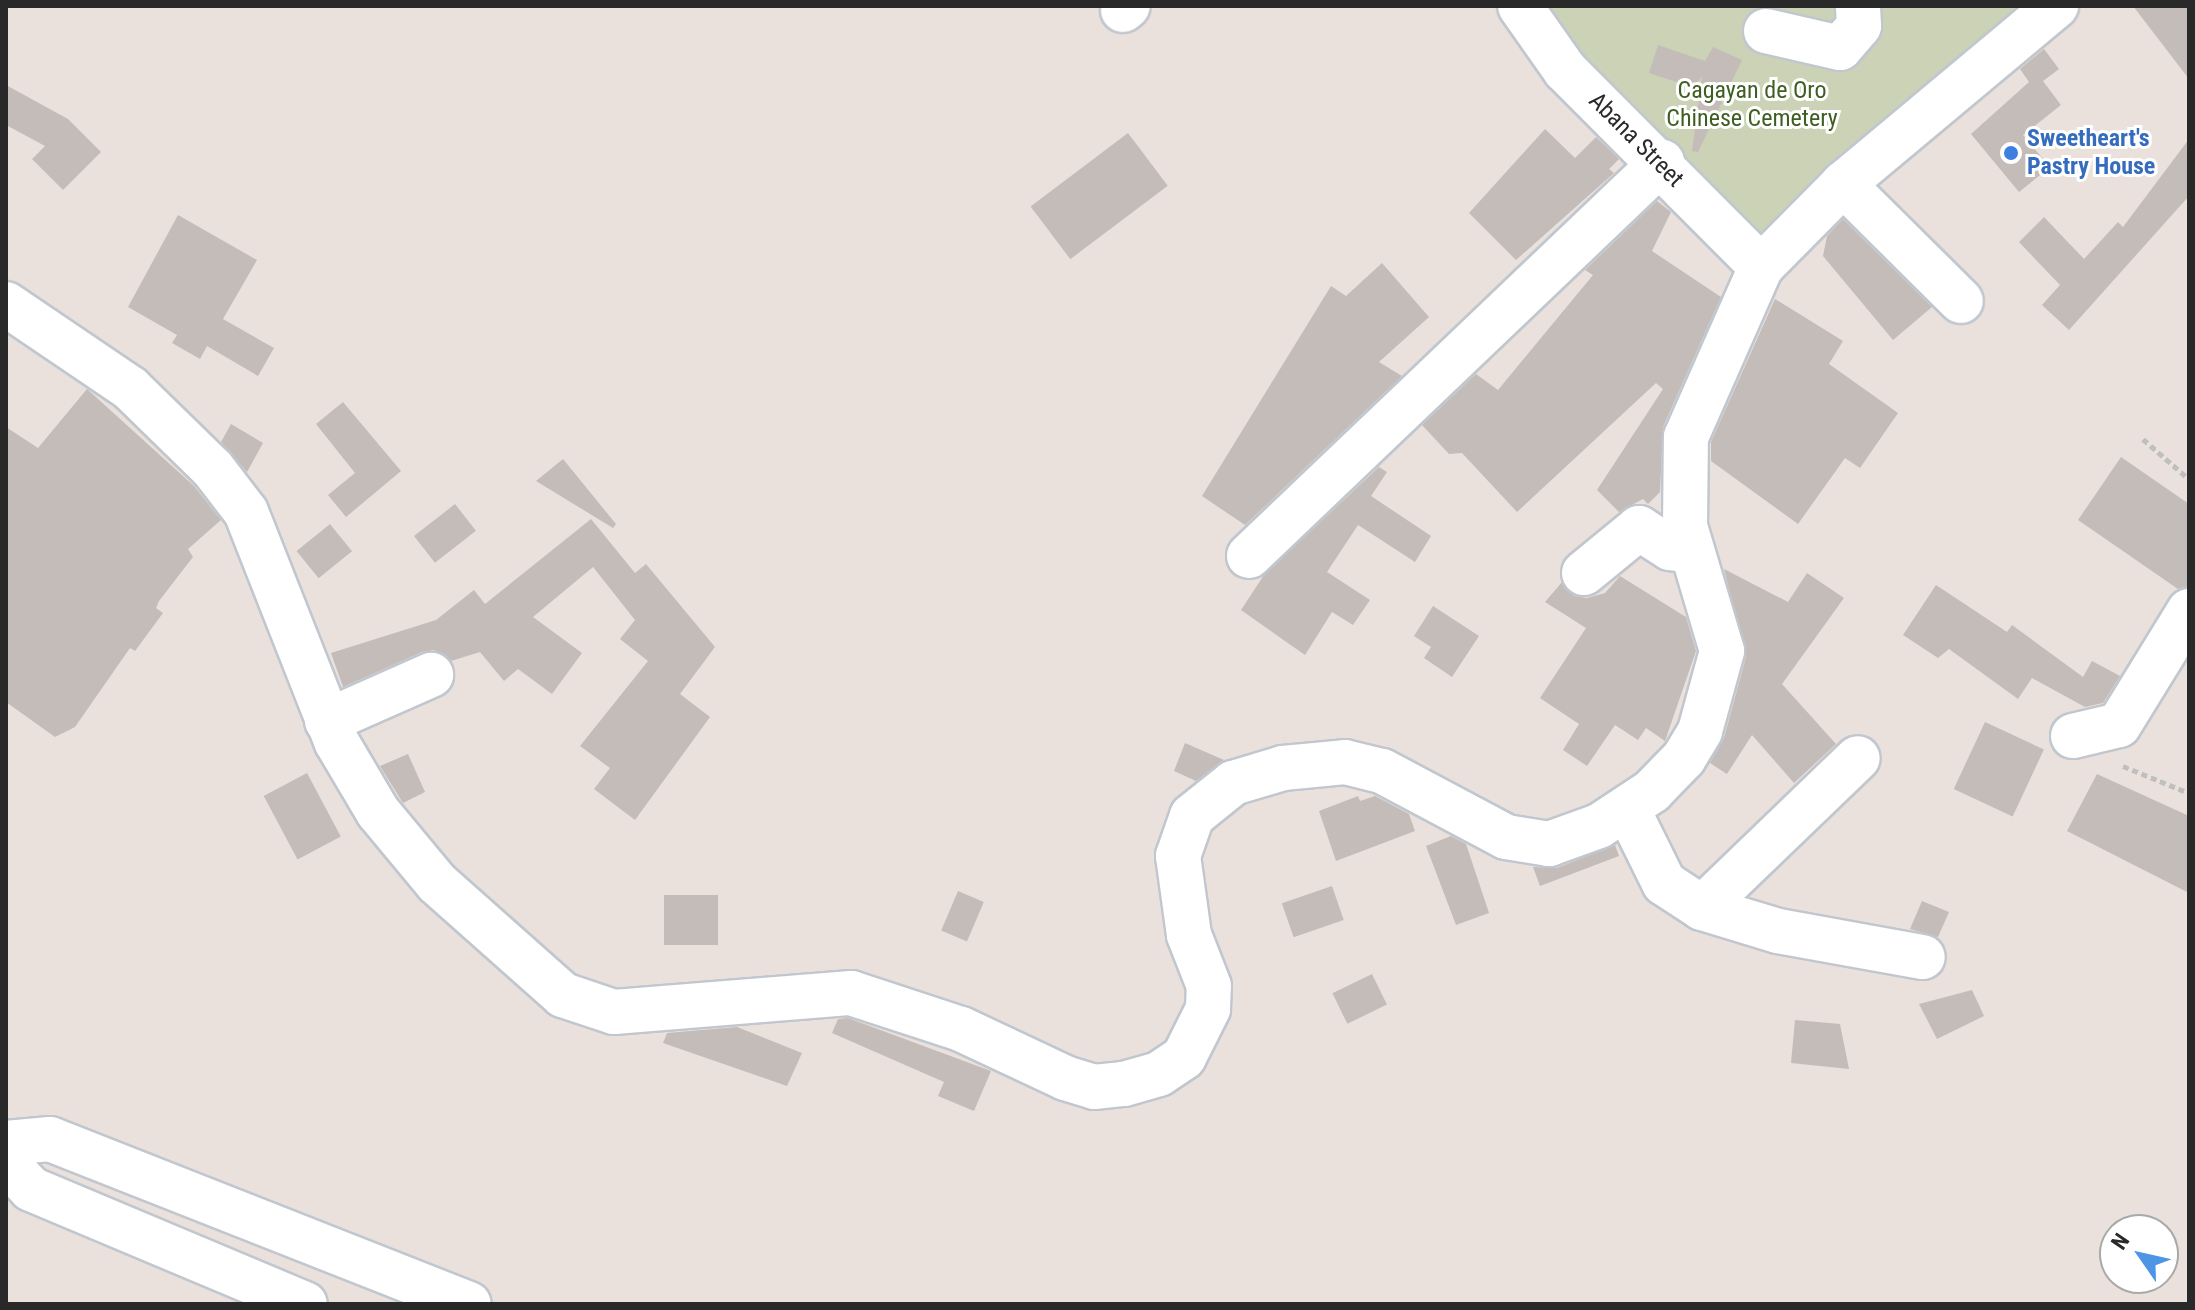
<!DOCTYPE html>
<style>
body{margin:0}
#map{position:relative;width:2195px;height:1310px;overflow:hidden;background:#eae1dd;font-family:"Roboto Condensed",sans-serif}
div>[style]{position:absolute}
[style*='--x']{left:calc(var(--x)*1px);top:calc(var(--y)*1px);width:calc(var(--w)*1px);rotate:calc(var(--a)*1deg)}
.cemetery>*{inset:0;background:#cbd2b6}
.building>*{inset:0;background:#c3bcb8;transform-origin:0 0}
.path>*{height:5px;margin-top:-2.5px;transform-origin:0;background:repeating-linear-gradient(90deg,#bfbfbf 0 6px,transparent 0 10px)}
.roads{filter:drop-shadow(2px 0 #c1c7cf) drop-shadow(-2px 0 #c1c7cf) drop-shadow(0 2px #c1c7cf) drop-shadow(0 -2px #c1c7cf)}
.minor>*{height:44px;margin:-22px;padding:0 22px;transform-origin:22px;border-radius:22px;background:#fff}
.dots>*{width:22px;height:22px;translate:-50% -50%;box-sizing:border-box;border:4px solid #fff;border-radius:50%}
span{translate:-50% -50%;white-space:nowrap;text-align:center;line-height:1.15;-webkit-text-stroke:6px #fff;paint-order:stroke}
.park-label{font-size:24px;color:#3f5e22}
.shop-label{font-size:24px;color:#366cbe;font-weight:700}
.left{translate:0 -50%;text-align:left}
.street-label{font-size:24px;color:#292929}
.frame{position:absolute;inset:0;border:8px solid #292929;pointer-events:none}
.north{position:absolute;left:2099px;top:1214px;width:80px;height:80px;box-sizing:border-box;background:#fff;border:2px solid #a9a9a9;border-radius:50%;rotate:304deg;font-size:22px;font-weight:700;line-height:32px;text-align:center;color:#292929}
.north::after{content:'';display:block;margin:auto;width:28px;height:36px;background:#4f95e5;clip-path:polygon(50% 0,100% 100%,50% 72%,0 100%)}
</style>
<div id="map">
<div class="cemetery">
<i style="clip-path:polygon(1530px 6px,2026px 6px,1820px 175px,1756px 248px)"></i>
</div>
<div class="building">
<i style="clip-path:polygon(2133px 6px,2189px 6px,2189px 79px)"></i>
<i style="clip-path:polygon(1658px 45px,1705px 61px,1713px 47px,1742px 60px,1698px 152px,1692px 151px,1702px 77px,1692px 87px,1649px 73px)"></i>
<i style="clip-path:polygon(2044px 49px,2059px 69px,2043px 81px,2061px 105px,2023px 135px,2050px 167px,2019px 192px,1971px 134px,2029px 82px,2020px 69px)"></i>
<i style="clip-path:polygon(6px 85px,68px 119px,101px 152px,63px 190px,32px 159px,45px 146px,6px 125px)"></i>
<i style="clip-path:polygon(1545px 129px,1575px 158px,1596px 137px,1619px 159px,1609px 169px,1614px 173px,1516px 260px,1469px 213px)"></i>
<i style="left:1128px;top:133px;width:66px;height:122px;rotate:53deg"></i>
<i style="clip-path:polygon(2189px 139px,2189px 196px,2069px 330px,2042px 305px,2060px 285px,2019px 242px,2044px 217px,2084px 259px,2118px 222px,2123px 227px)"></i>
<i style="clip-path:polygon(1657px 201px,1671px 212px,1652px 251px,1721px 297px,1663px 427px,1660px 492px,1648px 504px,1643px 499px,1619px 512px,1597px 490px,1663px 389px,1656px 383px,1517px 512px,1462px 453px,1449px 454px,1422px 425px,1476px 374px,1498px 390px,1593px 275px,1585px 270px)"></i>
<i style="clip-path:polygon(178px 215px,257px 260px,223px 319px,274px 348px,258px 376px,207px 346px,200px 359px,172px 343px,177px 335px,128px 307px)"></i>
<i style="clip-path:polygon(1843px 219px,1932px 307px,1893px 340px,1823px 256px,1827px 236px)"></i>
<i style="clip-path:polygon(1382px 263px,1429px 317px,1379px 362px,1402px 376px,1245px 525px,1202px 496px,1331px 286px,1346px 296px)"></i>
<i style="clip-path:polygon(1775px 299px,1843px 341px,1829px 364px,1898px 413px,1860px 468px,1845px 458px,1798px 524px,1711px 461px,1711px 442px)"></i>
<i style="clip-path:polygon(87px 389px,194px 486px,221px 520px,188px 549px,193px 557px,159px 601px,156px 608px,163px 613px,135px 651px,130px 648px,75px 727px,55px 737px,6px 702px,6px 427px,38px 448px)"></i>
<i style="clip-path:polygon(343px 402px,401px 471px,346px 517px,328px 495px,355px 473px,316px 424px)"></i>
<i style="clip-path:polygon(231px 424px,263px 443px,247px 472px,221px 442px)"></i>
<i style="clip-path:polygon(2121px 457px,2189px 504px,2189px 586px,2178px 589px,2078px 520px)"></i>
<i style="clip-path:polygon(563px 459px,616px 524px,613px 528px,536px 481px)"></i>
<i style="clip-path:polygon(1379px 467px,1387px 472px,1371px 496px,1431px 536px,1415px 562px,1358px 525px,1327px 572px,1370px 600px,1353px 625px,1332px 612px,1305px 655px,1241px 610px,1264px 575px)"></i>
<i style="left:455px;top:504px;width:34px;height:52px;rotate:52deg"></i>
<i style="clip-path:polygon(591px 519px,635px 573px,646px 564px,715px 647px,680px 694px,710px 717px,635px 820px,594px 789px,610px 768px,580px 746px,648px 661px,620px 639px,635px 620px,593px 567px,533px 617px,582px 653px,552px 694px,518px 669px,504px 681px,480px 652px,451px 661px,434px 650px,422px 652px,343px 687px,331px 653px,436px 620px,474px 590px,485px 604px)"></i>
<i style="left:330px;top:524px;width:35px;height:43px;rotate:51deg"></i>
<i style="clip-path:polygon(1724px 569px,1788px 602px,1807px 573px,1844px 598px,1782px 684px,1836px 744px,1794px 783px,1752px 735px,1727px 774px,1710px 763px,1724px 738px,1746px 657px)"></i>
<i style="clip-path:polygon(1620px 576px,1686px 617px,1696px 651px,1665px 741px,1646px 728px,1638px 740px,1615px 725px,1587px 766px,1563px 750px,1579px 724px,1540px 698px,1586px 628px,1545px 602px,1562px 582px,1574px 596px,1587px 598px,1605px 593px)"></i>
<i style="clip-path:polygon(1936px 585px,2007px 632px,2012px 625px,2083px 677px,2092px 661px,2120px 676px,2103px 703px,2085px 707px,2032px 678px,2018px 699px,1949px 649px,1938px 658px,1903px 635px)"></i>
<i style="clip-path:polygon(1433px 606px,1479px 636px,1452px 677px,1424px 658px,1431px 647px,1414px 636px)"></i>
<i style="left:1985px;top:722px;width:65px;height:74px;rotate:25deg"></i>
<i style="clip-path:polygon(1185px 743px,1224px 760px,1196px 781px,1174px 771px)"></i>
<i style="clip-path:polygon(408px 754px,425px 792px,403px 803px,380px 766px)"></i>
<i style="left:307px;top:773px;width:72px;height:49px;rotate:62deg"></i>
<i style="clip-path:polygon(2097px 774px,2189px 816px,2189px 893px,2067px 831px)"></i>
<i style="clip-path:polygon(1358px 796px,1360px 801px,1375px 796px,1409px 814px,1415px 831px,1336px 861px,1319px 811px)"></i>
<i style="clip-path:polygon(1451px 836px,1466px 844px,1489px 913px,1456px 925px,1426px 846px)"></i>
<i style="clip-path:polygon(1615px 845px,1619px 856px,1540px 886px,1533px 867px,1557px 868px)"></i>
<i style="left:1332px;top:886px;width:36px;height:53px;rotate:71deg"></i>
<i style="left:958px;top:891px;width:28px;height:43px;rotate:23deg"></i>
<i style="left:664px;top:895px;width:54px;height:50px"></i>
<i style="clip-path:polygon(1922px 901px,1949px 912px,1938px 937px,1910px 929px)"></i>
<i style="left:1372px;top:974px;width:34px;height:44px;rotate:64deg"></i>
<i style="clip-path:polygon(1972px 990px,1984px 1016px,1937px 1039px,1919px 1004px)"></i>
<i style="clip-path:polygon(848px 1018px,991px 1071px,974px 1111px,938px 1096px,944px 1082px,832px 1033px,838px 1019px)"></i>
<i style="clip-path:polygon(1795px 1020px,1840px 1024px,1849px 1069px,1791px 1063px)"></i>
<i style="clip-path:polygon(737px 1027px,802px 1053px,787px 1086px,663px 1043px,667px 1033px)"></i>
</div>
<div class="path">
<i style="--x:2143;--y:439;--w:61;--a:41"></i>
<i style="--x:2123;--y:766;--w:71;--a:22.2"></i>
</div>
<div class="roads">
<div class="minor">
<i style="--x:1520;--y:6;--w:78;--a:54.9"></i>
<i style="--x:1565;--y:70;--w:278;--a:45.1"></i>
<i style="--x:1123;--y:10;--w:6;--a:-39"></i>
<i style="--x:1766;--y:31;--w:76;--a:12.9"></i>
<i style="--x:1840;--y:48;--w:29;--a:-49"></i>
<i style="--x:1859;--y:26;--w:20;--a:-93"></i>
<i style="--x:1843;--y:184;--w:166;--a:44.8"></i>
<i style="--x:6;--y:304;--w:150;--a:34.1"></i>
<i style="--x:130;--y:388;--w:116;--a:44.3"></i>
<i style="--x:213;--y:469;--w:54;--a:52.5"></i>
<i style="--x:246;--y:512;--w:246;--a:68.5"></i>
<i style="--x:336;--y:741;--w:82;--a:59.4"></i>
<i style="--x:378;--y:812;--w:92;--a:50.3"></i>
<i style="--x:437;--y:883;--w:169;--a:41.6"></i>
<i style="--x:563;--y:995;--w:54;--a:18.4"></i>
<i style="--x:614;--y:1012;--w:238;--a:-4.6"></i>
<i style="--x:851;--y:993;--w:116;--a:18.1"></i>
<i style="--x:961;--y:1029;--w:115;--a:25.2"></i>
<i style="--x:1065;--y:1078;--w:30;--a:17"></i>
<i style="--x:1094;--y:1087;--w:30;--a:-6"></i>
<i style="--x:1124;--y:1084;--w:36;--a:-16"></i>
<i style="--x:1159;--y:1074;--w:30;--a:-34"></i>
<i style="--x:1184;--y:1057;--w:54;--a:-63.4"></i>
<i style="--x:1208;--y:1009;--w:23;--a:-88"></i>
<i style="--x:1209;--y:986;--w:55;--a:-111.4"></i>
<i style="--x:1189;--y:935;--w:80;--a:-97.9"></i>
<i style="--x:1178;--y:856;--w:42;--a:-70.7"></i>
<i style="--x:1192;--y:816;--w:53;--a:-38.8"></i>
<i style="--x:1233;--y:783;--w:52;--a:-16.7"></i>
<i style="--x:1283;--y:768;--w:62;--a:-5.5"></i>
<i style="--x:1345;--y:762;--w:38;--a:14"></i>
<i style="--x:1382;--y:771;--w:140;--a:28"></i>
<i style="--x:1506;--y:837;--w:44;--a:9.2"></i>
<i style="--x:1549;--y:844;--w:53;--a:-19.8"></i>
<i style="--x:1599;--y:826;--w:64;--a:-33.4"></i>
<i style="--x:1652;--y:791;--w:46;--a:-45.9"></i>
<i style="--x:1684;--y:758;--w:31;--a:-59"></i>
<i style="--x:1700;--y:731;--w:83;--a:-74.6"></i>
<i style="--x:1722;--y:651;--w:130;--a:-106.5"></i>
<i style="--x:1685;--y:526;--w:89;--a:-89.4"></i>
<i style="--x:1686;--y:437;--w:186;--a:-66.2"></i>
<i style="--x:1761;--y:267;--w:117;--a:-45.3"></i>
<i style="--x:1843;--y:184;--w:278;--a:-39.9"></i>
<i style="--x:1249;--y:556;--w:571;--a:-43.65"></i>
<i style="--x:1584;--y:573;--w:71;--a:-39.3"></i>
<i style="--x:1639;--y:528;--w:37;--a:33"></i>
<i style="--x:1670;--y:548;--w:22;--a:8"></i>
<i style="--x:327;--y:721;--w:114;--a:-23.9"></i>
<i style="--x:2073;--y:736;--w:47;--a:-13.4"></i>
<i style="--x:2119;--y:725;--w:134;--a:-58.4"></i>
<i style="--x:1627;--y:808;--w:84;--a:63.7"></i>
<i style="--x:1664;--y:883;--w:45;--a:33.3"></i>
<i style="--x:1702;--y:908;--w:216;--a:-43.9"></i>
<i style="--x:1702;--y:908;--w:79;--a:16.8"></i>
<i style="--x:1778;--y:931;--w:147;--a:10.2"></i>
<i style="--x:6;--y:1143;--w:44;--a:-5.2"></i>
<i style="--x:50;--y:1139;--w:450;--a:21.5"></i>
<i style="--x:6;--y:1163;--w:36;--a:46"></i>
<i style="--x:31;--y:1189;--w:297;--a:22.8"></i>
</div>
</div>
<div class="dots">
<i style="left:2011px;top:153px;background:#3f7fe0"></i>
</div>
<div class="park-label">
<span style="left:1752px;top:105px">Cagayan de Oro<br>Chinese Cemetery</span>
</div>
<div class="shop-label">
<span class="left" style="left:2027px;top:153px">Sweetheart's<br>Pastry House</span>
</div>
<div class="street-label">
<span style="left:1636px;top:140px;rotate:45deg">Abana Street</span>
</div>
<div class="frame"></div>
<div class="north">N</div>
</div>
